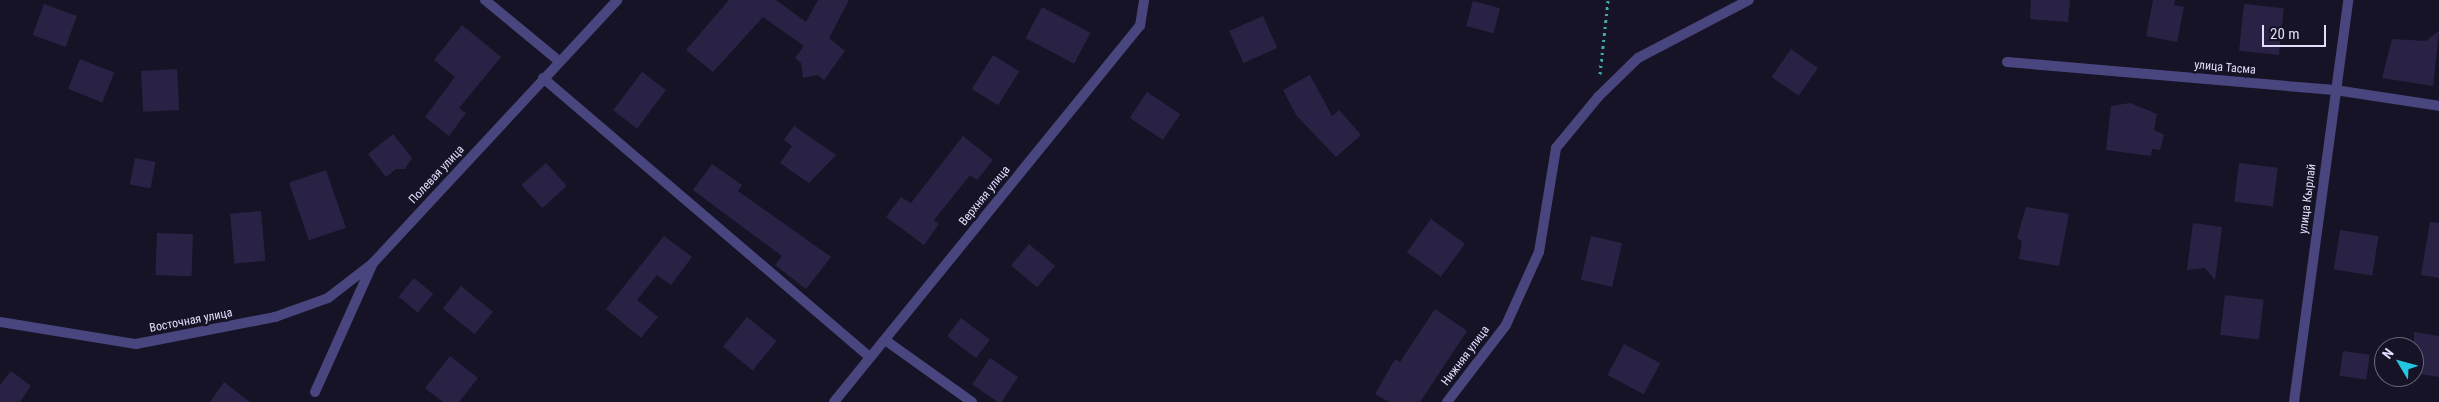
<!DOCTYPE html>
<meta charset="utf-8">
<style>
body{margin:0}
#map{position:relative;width:2439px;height:402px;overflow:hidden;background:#171326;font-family:"Roboto Condensed",sans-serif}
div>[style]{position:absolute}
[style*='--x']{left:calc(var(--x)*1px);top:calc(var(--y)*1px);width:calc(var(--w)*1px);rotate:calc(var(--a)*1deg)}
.building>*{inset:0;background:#2a2244;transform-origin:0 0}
.path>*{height:3px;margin-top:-1.5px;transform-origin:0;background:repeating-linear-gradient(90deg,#41aaa8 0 2.5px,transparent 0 6.5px)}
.lane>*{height:10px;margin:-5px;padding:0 5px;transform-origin:5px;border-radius:5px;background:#49457e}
.street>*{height:10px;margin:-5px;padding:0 5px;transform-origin:5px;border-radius:5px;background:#49457e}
span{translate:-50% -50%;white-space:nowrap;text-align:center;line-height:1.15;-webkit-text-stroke:5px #171326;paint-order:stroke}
.street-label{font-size:12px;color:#e1ddfa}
.north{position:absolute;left:2374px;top:337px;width:50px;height:50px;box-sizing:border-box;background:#171326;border:1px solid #68647b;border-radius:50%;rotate:307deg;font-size:14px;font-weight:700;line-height:20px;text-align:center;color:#e1ddfa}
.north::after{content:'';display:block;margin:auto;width:18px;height:22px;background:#23c6e0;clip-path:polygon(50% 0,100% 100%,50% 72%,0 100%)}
.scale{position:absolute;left:2262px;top:25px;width:64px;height:22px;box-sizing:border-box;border:2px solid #e1ddfa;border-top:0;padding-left:6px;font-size:15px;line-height:18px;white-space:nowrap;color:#e1ddfa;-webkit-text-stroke:4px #171326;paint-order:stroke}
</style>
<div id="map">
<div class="building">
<i style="clip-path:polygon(729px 0,776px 0,806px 22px,818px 0,849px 0,829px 38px,845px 51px,824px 80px,818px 75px,803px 78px,801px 63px,795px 58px,804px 46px,763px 17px,713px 72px,686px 50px)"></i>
<i style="clip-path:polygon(2031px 0,2070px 0,2068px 22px,2030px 19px)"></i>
<i style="clip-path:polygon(2153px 0,2175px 0,2174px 5px,2184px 7px,2177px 42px,2146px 36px)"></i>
<i style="left:1473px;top:1px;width:28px;height:26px;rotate:15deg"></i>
<i style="left:44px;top:4px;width:35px;height:33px;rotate:20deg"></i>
<i style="left:2244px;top:4px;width:40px;height:47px;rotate:6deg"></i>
<i style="left:1042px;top:7px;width:55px;height:35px;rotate:28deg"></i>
<i style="left:1263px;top:16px;width:35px;height:37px;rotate:66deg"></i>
<i style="clip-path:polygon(462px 25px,501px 57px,459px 108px,466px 113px,449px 136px,425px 117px,455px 77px,434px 60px)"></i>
<i style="clip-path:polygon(2439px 31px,2433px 86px,2382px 78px,2392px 39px,2426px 41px)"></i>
<i style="left:1791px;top:49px;width:33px;height:34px;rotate:35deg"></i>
<i style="left:993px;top:55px;width:31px;height:40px;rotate:32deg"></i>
<i style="left:80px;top:59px;width:37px;height:32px;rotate:22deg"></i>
<i style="left:177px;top:69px;width:41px;height:36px;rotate:87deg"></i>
<i style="left:642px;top:72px;width:30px;height:48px;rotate:37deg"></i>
<i style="clip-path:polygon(1310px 75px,1332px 116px,1339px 110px,1361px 135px,1336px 157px,1296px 115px,1283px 90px)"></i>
<i style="left:1147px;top:92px;width:40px;height:31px;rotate:34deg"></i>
<i style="clip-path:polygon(2130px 103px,2157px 114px,2154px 130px,2164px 135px,2160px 150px,2152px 149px,2151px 156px,2106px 150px,2111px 106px)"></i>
<i style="clip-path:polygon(794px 126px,836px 155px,809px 183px,780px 163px,792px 146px,784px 140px)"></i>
<i style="clip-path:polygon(393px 134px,412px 158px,405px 169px,396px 169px,386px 177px,368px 154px)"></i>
<i style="clip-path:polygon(963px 136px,993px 160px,977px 180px,970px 175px,934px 220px,939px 224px,924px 245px,886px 217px,901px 197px,911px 203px)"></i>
<i style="left:135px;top:158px;width:21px;height:27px;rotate:11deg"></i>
<i style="left:546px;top:163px;width:31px;height:33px;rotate:48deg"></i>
<i style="left:2239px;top:163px;width:39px;height:39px;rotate:7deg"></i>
<i style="clip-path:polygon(712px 164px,742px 185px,738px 191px,831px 257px,806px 289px,775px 265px,782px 256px,693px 190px)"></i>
<i style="left:326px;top:170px;width:61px;height:39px;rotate:71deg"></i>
<i style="clip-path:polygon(2026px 207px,2069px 214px,2059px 266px,2019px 259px,2022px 241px,2017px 238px)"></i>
<i style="left:261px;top:211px;width:50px;height:31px;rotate:85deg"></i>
<i style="left:1431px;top:219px;width:42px;height:41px;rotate:36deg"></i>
<i style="clip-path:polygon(2430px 222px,2439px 223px,2439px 278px,2421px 275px)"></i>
<i style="clip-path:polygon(2193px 223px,2222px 227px,2215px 280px,2205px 268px,2187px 270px)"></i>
<i style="left:2340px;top:230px;width:39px;height:40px;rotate:9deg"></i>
<i style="left:157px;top:233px;width:36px;height:42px;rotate:2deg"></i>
<i style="clip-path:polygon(664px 236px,692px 257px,671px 285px,657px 275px,637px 300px,658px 317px,641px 338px,606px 309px)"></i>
<i style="left:1591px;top:236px;width:32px;height:45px;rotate:13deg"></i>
<i style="left:1029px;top:244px;width:34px;height:28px;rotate:40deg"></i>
<i style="left:414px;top:278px;width:25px;height:24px;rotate:40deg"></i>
<i style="left:461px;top:286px;width:41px;height:29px;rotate:39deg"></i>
<i style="left:2225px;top:295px;width:39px;height:40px;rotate:7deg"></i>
<i style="clip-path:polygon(1435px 309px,1467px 331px,1420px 402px,1389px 402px,1375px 394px,1395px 359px,1400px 362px)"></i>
<i style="left:747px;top:317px;width:38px;height:38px;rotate:39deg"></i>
<i style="left:961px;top:318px;width:36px;height:23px;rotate:37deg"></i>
<i style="clip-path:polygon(2414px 332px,2439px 336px,2439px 377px,2414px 373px)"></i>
<i style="left:1624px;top:344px;width:41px;height:35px;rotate:28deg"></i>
<i style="left:2343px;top:351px;width:27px;height:25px;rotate:8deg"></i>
<i style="clip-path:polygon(450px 356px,478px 378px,459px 402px,443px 402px,425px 388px)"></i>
<i style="left:990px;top:358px;width:34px;height:32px;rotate:34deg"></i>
<i style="clip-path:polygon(11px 371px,31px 386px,20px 402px,0 402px,0 385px)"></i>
<i style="clip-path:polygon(224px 382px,250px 402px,210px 402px)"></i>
</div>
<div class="path">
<i style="--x:1600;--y:74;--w:74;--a:-83.8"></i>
</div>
<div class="lane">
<i style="--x:543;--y:78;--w:430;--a:40.5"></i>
<i style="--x:1506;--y:325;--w:80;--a:-65.7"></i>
<i style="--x:1539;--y:252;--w:105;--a:-80.7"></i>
<i style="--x:1556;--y:148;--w:66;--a:-50.5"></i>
<i style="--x:1598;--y:97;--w:56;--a:-44.3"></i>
<i style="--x:1638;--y:58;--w:125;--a:-27.6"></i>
<i style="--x:885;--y:340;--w:107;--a:35.5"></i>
</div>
<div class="street">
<i style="--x:485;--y:0;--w:96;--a:39.5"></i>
<i style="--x:2007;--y:62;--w:329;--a:4.9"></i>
<i style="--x:2335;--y:90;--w:105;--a:8.7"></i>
<i style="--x:0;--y:322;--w:138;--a:9.2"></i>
<i style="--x:136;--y:344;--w:142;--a:-11"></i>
<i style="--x:275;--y:317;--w:56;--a:-19.7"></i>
<i style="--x:328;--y:298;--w:56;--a:-37.7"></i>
<i style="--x:315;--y:392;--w:141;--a:-65.8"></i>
<i style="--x:373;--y:263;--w:359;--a:-47.1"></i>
<i style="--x:834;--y:402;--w:485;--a:-50.9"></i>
<i style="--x:1140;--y:26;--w:26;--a:-81"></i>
<i style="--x:1447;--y:402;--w:97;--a:-52.5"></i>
<i style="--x:2294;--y:402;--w:406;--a:-82.3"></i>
</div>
<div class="street-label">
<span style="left:2225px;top:68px;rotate:5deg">улица Тасма</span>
<span style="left:437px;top:175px;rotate:-47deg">Полевая улица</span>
<span style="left:985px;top:196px;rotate:-51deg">Верхняя улица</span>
<span style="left:2308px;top:199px;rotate:-83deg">улица Кырлай</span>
<span style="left:191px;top:321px;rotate:-11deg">Восточная улица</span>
<span style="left:1466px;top:356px;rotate:-53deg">Нижняя улица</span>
</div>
<div class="north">N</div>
<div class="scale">20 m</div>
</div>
